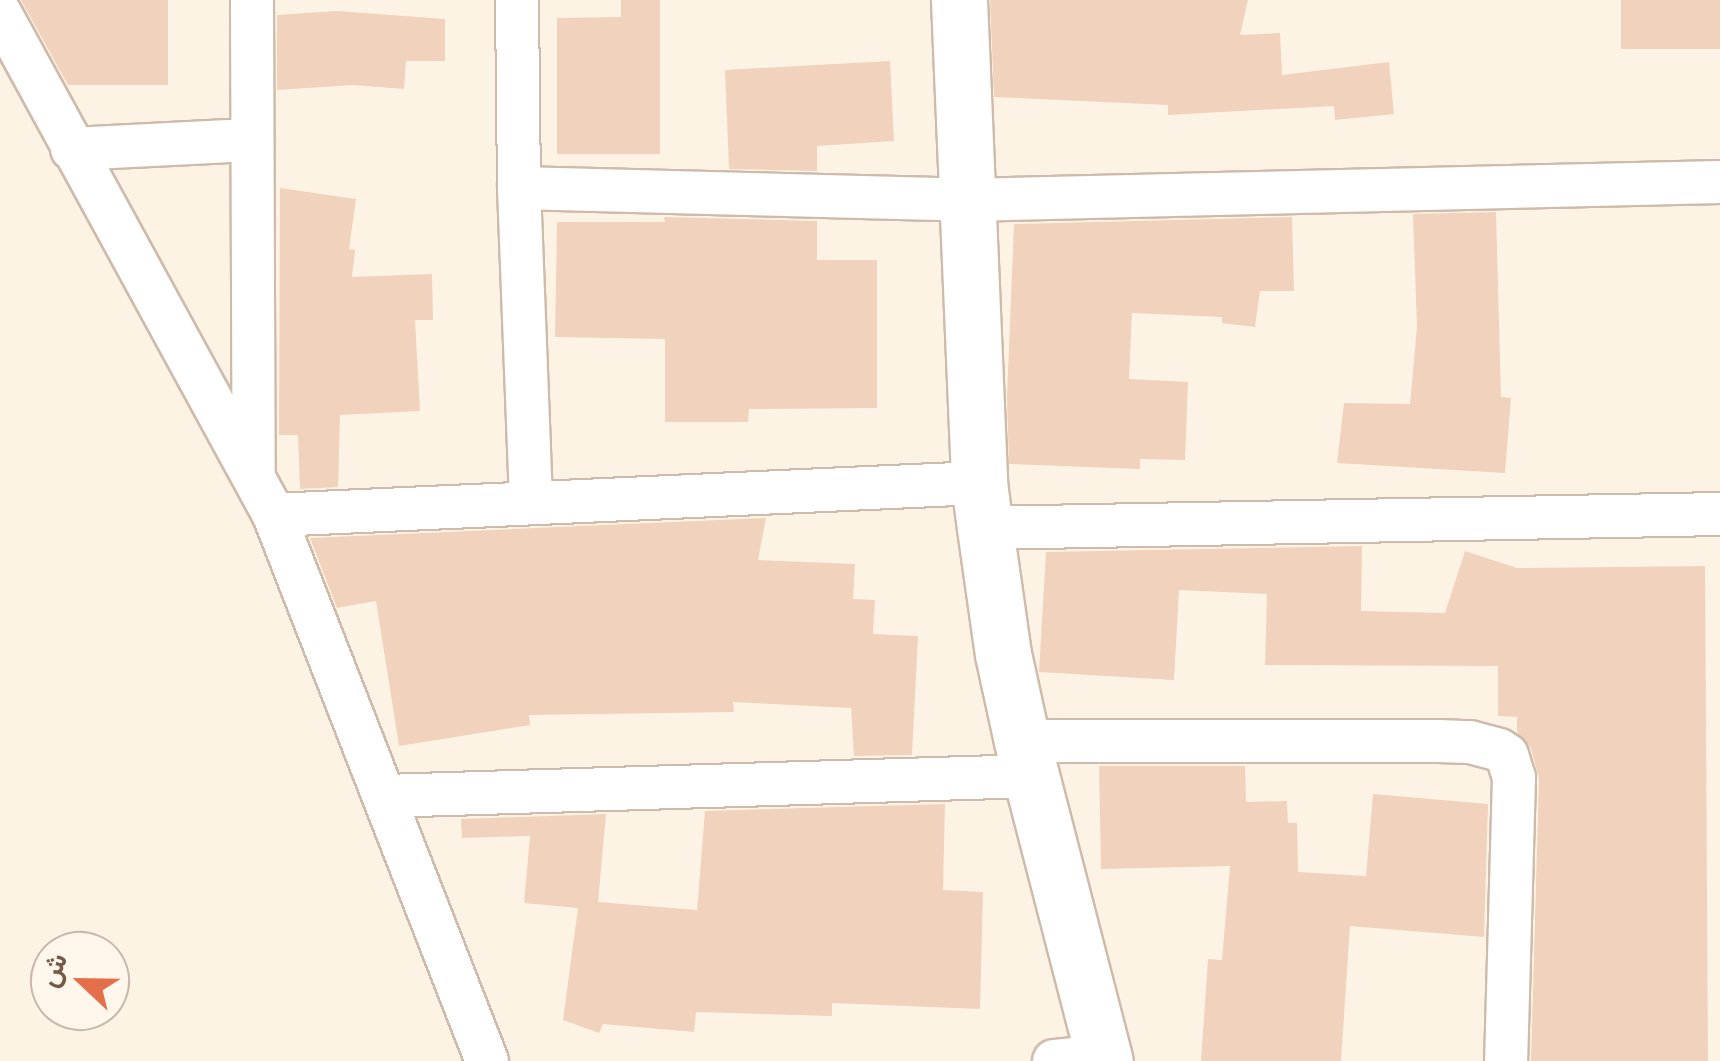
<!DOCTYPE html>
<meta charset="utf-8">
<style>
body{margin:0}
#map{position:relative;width:1720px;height:1061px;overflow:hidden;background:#fcf3e5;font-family:"Alegreya Sans",Vazirmatn,sans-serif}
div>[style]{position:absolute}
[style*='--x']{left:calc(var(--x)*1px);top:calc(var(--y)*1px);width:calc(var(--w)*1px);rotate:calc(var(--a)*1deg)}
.building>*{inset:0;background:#f1d2bd;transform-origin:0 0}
.roads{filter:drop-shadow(2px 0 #cebbab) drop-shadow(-2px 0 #cebbab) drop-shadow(0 2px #cebbab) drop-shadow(0 -2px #cebbab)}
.street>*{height:42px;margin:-21px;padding:0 21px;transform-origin:21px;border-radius:21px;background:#fff}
.secondary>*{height:55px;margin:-27.5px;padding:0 27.5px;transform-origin:27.5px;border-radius:27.5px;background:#fff}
span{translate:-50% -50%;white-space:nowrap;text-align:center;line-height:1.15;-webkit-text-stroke:9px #fff7eb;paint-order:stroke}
.north{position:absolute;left:30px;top:931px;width:100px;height:100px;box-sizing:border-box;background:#fff7eb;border:2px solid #c8b8ab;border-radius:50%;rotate:292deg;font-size:28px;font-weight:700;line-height:40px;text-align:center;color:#755a4a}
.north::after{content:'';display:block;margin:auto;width:35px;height:45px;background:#e56f4b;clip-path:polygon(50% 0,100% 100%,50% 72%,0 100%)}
</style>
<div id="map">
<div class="building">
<i style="clip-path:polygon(21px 0,168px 0,168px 85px,68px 85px)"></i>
<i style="clip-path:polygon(621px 0,660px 0,660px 154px,557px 154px,557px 18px,621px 17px)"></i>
<i style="clip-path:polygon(990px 0,1248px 0,1240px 35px,1280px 33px,1282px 75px,1389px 62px,1394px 114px,1335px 120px,1334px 106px,1168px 115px,1168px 105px,994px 97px)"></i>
<i style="left:1621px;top:0;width:99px;height:49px"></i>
<i style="clip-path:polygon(337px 11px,445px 19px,445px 61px,406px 61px,404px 89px,353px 85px,277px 90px,277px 15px)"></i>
<i style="clip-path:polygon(890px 61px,894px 141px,817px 146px,817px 171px,729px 169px,725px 70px)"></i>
<i style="clip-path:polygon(280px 188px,356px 199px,349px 249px,355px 250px,352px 277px,432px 274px,433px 320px,415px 320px,420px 411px,340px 415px,338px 487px,300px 489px,298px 435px,279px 435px)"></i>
<i style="clip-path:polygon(1496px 212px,1501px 397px,1511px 398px,1505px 473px,1337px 463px,1344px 403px,1410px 404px,1417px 327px,1413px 214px)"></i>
<i style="clip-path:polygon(664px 217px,817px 221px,817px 260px,877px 260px,877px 408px,749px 409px,748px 422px,665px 422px,665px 339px,555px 337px,557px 222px,665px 222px)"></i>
<i style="clip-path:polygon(1292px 217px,1294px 291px,1260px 291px,1255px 327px,1222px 323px,1222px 317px,1132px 313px,1129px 379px,1188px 382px,1185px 460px,1140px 459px,1140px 469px,1009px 464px,1007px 397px,1014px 224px)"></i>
<i style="clip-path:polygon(766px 518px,758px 560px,855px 564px,853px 599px,875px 600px,873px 634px,918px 636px,912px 755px,854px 756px,851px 708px,733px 702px,734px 712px,529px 715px,530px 725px,399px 746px,376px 601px,337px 608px,310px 538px)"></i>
<i style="clip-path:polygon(1362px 546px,1361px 611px,1445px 613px,1465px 551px,1517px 568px,1705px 566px,1708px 1061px,1531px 1061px,1539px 778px,1531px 748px,1517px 732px,1517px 717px,1498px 716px,1498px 666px,1265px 665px,1267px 594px,1179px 590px,1174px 680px,1039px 672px,1046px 552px)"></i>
<i style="clip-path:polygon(1099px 766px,1245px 766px,1246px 802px,1287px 801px,1288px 823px,1297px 823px,1298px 872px,1366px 876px,1373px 794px,1488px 804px,1484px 937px,1350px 926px,1341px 1061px,1201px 1061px,1208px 959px,1222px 960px,1230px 866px,1101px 869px)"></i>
<i style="clip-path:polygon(945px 804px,943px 890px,983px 892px,980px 1009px,832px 1003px,832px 1016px,696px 1012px,694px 1032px,603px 1024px,599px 1033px,563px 1020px,578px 908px,524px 903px,530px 836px,462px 838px,461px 819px,606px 814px,598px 902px,697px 910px,705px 811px)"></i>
</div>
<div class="roads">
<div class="street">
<i style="--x:252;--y:0;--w:474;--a:89.8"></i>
<i style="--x:517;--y:0;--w:188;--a:89.4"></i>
<i style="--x:519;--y:188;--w:447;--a:1.5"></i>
<i style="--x:966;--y:200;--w:754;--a:-1.37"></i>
<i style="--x:0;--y:13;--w:572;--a:61.37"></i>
<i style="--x:274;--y:515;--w:586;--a:68.69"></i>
<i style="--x:72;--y:149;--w:180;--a:-2.9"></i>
<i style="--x:519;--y:188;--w:312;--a:87.8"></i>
<i style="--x:274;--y:515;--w:706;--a:-2.6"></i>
<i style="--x:985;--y:528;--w:735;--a:-1.09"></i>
<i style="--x:1022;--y:741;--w:416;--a:0"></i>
<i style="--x:1438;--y:741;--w:32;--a:2"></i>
<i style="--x:1470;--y:742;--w:30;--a:15"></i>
<i style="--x:1499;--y:750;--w:9;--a:32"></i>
<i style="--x:1507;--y:755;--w:24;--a:73"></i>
<i style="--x:1514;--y:778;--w:283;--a:91.6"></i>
<i style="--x:384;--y:796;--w:647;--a:-1.77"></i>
<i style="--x:1054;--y:1061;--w:49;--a:-5.8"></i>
</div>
<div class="secondary">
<i style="--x:959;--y:0;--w:483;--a:87.6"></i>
<i style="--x:979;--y:483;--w:45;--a:82.4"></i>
<i style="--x:985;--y:528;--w:127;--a:81.9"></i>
<i style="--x:1003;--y:654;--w:89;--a:77.7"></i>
<i style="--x:1022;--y:741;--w:331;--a:75.5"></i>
</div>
</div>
<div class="north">ش</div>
</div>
